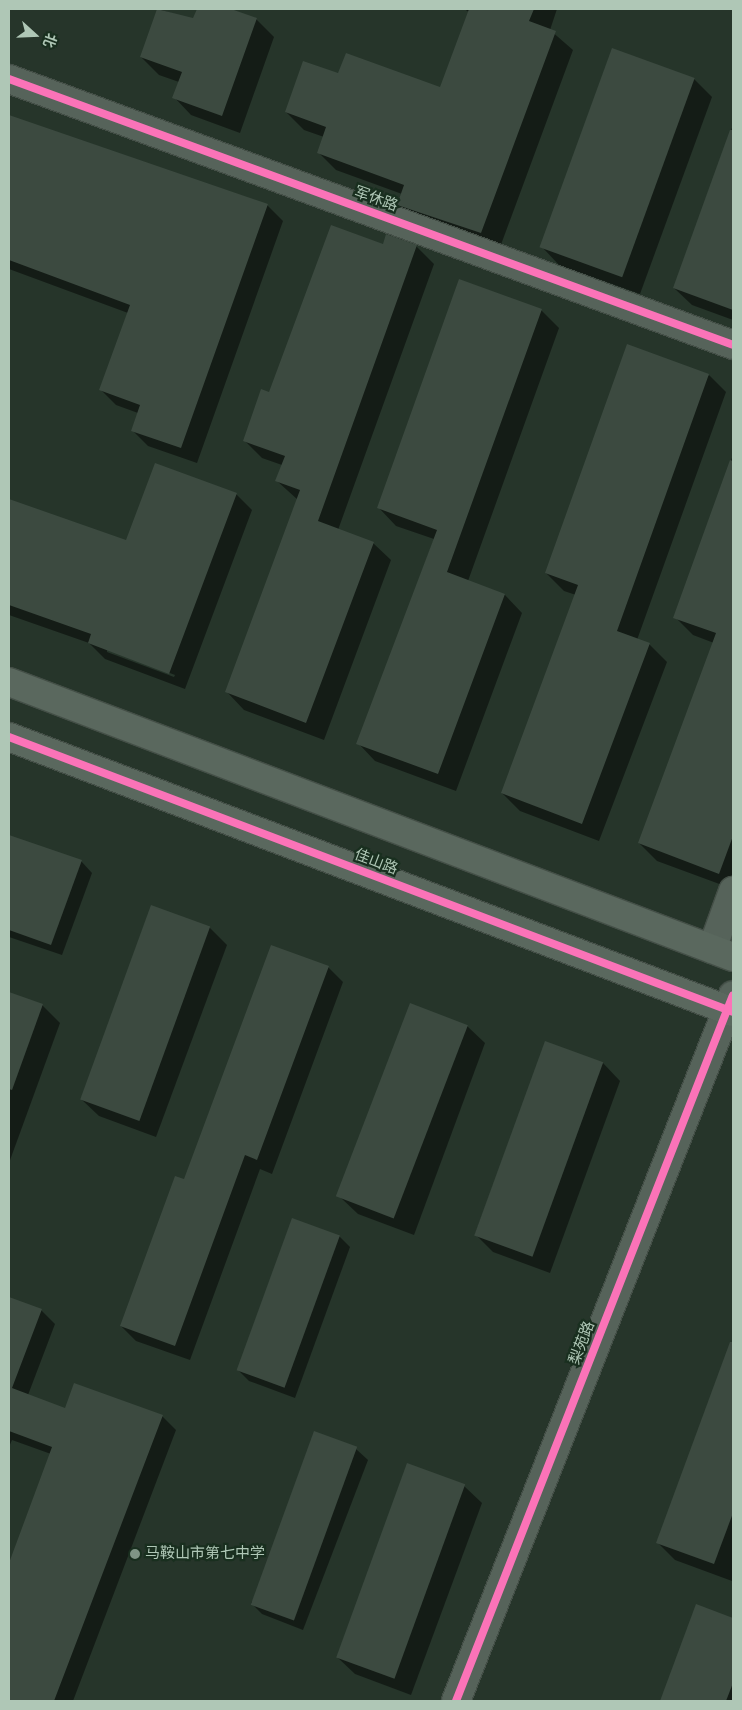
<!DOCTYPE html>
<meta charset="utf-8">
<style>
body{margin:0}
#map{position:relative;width:742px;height:1710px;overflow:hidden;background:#26352a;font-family:"Nunito Sans","Noto Sans SC",sans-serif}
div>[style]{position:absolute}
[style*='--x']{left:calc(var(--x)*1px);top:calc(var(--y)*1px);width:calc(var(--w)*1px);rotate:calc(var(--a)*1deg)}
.shadow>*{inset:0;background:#0007}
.building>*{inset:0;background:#3c4a40;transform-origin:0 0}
.roads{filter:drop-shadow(1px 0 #444f47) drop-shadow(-1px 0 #444f47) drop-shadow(0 1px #444f47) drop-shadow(0 -1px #444f47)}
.street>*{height:28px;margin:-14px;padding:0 14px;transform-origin:14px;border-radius:14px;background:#56635a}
.secondary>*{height:28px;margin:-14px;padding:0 14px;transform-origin:14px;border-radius:14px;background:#5a685e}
.cycleway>*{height:8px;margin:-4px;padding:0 4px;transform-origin:4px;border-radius:4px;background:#fb73b8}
.dots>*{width:14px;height:14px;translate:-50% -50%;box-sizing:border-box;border:2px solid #192f1f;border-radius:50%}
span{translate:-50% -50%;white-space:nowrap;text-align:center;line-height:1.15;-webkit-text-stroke:4.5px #192f1f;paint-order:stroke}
.street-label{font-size:15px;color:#afc7b6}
.poi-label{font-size:15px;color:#afc7b6}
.left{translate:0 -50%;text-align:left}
.frame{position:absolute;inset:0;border:10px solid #afc7b6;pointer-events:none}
.north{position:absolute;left:10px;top:10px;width:50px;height:50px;-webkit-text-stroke:4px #192f1f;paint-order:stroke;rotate:110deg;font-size:14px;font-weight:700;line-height:20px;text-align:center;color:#afc7b6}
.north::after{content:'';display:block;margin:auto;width:18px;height:22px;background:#afc7b6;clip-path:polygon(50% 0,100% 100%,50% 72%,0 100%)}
</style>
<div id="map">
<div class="shadow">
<i style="clip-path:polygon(158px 9px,194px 20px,198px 9px,227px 9px,256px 19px,274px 37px,240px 133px,191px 115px,174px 97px,179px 82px,159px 75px,141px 57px)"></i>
<i style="clip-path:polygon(464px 9px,557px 9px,550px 30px,573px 50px,499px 250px,416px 222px,398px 205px,402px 194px,336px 170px,318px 152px,324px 137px,304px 130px,286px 112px,339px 75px,441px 88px,469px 12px)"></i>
<i style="clip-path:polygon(694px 79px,712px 97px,640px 294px,559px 265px,542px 247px)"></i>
<i style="clip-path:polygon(9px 116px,267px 205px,283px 221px,197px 463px,148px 446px,132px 430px,138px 413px,116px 405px,100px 389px,128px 313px,9px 269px)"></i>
<i style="clip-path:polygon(733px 125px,733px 320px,692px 305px,674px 288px)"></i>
<i style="clip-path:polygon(383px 246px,416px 246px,434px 264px,338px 530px,373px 543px,391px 560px,324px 740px,244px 710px,227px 692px,298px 500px,277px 481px,282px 465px,262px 458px,244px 440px,270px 394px)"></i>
<i style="clip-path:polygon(541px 310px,559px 328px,468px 581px,505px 595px,522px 613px,456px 791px,375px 761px,358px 743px,434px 539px,396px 526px,379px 508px)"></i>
<i style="clip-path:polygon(709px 375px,726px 392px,637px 640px,649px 644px,667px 662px,599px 841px,520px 811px,502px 793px,576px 595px,564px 591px,546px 573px)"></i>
<i style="clip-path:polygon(733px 455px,733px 889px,657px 861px,639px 843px,714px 643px,693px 635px,675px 617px)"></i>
<i style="clip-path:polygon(evenodd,236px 494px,252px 510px,185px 689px,105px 659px,89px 643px,9px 615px,9px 500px,127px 542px,236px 494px,107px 649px,175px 675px,174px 677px,107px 652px,107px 649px)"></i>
<i style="clip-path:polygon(9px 837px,81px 861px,92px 873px,62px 955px,9px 937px)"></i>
<i style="clip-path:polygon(209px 927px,227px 945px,156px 1137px,99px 1116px,81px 1099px)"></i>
<i style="clip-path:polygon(328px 967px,343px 982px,272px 1174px,260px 1169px,190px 1360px,136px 1341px,121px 1326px,185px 1181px)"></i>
<i style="clip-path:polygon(9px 993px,42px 1005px,60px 1023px,9px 1163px)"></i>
<i style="clip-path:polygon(467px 1026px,485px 1043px,414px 1235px,358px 1214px,340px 1197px)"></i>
<i style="clip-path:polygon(546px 1043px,603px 1063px,620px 1081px,550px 1273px,493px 1252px,475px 1234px)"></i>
<i style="clip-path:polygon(339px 1236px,350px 1247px,295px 1398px,249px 1381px,238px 1370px)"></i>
<i style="clip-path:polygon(9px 1298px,41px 1310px,55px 1324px,28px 1395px,66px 1410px,162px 1416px,176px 1430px,73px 1701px,9px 1701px,9px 1566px,51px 1454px,12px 1440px,9px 1447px)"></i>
<i style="clip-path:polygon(728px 1351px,733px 1353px,732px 1581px,675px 1560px,658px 1543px)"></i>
<i style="clip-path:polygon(356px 1449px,368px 1460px,303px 1630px,262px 1614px,251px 1603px)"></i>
<i style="clip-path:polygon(408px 1465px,464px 1486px,482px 1503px,411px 1695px,355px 1674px,337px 1657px)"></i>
<i style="clip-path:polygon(697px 1606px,733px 1619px,733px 1701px,662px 1701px)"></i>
</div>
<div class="building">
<i style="clip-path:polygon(157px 9px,193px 18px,197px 9px,231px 9px,257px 18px,222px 116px,172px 98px,182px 72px,140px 57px)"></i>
<i style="clip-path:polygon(469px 9px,534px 9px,529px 21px,556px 31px,481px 233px,397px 205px,404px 185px,317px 153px,326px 127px,285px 112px,303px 61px,338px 73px,346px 53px,440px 87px)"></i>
<i style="left:612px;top:48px;width:88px;height:212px;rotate:20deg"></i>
<i style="clip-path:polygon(9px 115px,268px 204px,181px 448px,131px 431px,140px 405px,99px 390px,130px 305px,9px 260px)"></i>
<i style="clip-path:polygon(730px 130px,733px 130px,733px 310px,673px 288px)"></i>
<i style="clip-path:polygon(331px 225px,383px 244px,386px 234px,417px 245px,318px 521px,374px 542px,306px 723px,225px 692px,300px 490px,275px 481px,285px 456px,243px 441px,261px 389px,269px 392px)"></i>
<i style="clip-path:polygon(459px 279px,542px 309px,447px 572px,505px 594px,438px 774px,356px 744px,437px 530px,377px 508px)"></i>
<i style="clip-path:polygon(627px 344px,709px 374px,617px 631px,650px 643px,582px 824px,501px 793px,578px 585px,545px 573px)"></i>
<i style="clip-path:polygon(730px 460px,733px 461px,733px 836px,719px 874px,638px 843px,716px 633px,673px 618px)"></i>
<i style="clip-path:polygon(155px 463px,237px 493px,169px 674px,88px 643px,91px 634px,9px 605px,9px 499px,126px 540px)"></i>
<i style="clip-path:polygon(9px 835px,82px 860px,51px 945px,9px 930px)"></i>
<i style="left:151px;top:905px;width:63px;height:207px;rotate:20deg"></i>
<i style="clip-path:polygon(271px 945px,329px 966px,257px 1160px,245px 1155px,175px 1346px,120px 1326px,175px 1176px,184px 1179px)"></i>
<i style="clip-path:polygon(9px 992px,43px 1004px,12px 1090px,9px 1089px)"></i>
<i style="left:410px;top:1003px;width:62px;height:207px;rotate:21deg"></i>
<i style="left:545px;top:1041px;width:62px;height:207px;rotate:20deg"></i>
<i style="left:292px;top:1218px;width:51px;height:162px;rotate:20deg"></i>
<i style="clip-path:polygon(9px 1297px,42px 1309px,12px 1388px,65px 1408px,74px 1383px,163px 1415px,54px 1701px,9px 1701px,9px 1563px,52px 1447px,9px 1431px)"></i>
<i style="clip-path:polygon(730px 1342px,733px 1342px,733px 1513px,714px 1564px,656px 1543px)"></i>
<i style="left:314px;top:1431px;width:46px;height:185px;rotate:20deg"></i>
<i style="left:407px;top:1463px;width:62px;height:207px;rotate:20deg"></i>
<i style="clip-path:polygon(696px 1604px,733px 1618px,733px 1683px,726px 1701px,660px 1701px)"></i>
</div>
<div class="roads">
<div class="street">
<i style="--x:9;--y:79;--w:771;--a:20.17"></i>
<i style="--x:712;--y:949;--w:62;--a:-70.1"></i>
<i style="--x:456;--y:1701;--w:758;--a:-68.58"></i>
</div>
<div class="secondary">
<i style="--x:9;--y:682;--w:774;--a:20.8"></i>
<i style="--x:9;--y:737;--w:774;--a:20.8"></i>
</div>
</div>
<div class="cycleway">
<i style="--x:9;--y:79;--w:771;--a:20.17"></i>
<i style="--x:9;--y:737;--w:774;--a:20.8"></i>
<i style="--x:456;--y:1701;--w:758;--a:-68.58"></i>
</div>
<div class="dots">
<i style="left:135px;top:1554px;background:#7f9485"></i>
</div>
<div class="street-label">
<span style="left:376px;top:199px;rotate:20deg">军休路</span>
<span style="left:376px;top:862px;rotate:21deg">佳山路</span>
<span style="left:582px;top:1343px;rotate:-69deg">梨苑路</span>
</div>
<div class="poi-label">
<span class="left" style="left:145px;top:1554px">马鞍山市第七中学</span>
</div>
<div class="frame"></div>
<div class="north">北</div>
</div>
